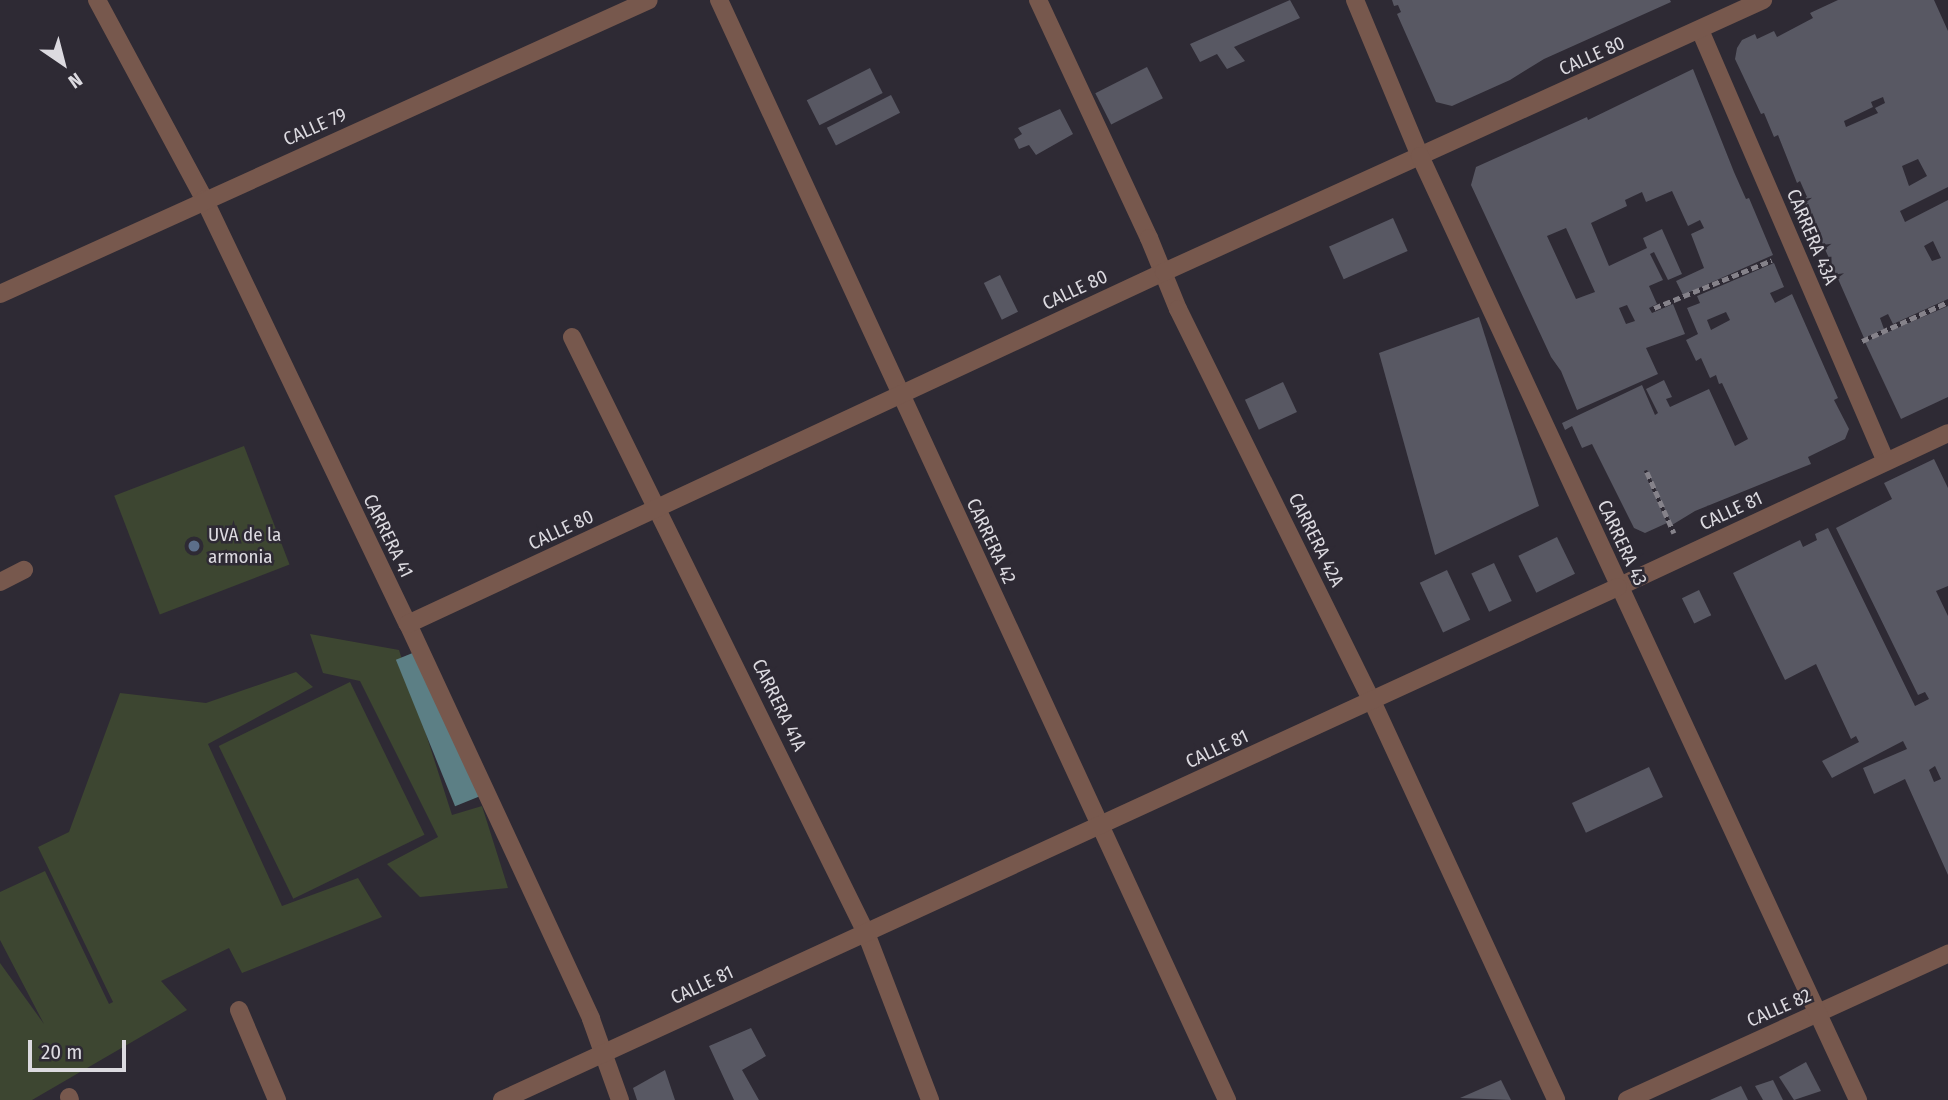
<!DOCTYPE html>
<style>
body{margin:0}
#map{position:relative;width:1948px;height:1100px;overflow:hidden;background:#2e2a34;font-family:"Fira Sans Condensed",sans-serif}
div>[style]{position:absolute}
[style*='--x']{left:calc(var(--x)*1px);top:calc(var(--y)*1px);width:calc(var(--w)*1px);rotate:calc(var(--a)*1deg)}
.green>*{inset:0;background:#3d4631;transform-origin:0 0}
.water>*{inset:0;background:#5c7f85;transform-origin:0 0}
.building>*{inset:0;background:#585863;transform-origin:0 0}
.path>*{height:4.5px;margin-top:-2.25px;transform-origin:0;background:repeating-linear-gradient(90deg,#85828a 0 7px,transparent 0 10.5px)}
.minor>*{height:18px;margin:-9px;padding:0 9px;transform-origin:9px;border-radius:9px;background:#77584d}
.tertiary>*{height:18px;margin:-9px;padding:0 9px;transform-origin:9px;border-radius:9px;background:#77584d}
.dots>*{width:19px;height:19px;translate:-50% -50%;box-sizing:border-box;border:4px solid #2e2a34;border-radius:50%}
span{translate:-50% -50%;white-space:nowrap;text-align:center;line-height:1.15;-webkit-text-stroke:5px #2e2a34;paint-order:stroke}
.street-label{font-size:19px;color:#dcdae0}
.poi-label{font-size:19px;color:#dcdae0}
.left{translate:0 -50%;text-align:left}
.north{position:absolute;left:28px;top:28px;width:70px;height:70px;-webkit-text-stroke:5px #2e2a34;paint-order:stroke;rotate:145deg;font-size:19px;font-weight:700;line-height:28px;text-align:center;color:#dcdae0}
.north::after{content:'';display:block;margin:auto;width:24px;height:32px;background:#dcdae0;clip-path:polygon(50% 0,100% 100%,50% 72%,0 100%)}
.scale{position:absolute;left:28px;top:1040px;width:98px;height:32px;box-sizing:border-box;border:4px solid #dcdae0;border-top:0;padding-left:9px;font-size:21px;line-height:24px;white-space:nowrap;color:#dcdae0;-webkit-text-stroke:5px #2e2a34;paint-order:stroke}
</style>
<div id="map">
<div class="green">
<i style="left:244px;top:446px;width:127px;height:139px;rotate:69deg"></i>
<i style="clip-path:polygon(310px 634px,399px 650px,452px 815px,482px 806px,508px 888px,420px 897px,387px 864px,438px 837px,360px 681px,323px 673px)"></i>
<i style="clip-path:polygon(296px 672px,313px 687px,208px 744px,282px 906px,358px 878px,382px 917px,242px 973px,229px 948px,161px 981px,187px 1010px,32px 1100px,0 1100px,0 963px,44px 1024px,0 940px,0 892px,45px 871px,109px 1004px,113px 1002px,38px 847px,69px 832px,120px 693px,206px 703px)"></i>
<i style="left:350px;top:682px;width:170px;height:146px;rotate:64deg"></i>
</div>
<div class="water">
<i style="left:420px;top:650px;width:158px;height:26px;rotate:68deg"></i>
</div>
<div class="building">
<i style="clip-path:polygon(1290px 0,1300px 18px,1234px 47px,1245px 61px,1227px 69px,1217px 54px,1200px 62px,1190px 44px)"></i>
<i style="clip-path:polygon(1392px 0,1670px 0,1671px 2px,1544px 59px,1510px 80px,1452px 106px,1436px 102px,1397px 14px,1401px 12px,1398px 5px,1394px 6px)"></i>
<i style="clip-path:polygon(evenodd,1838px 0,1934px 0,1948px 31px,1948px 187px,1900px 211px,1905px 222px,1948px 200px,1948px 299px,1893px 324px,1888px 314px,1880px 318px,1884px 329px,1864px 338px,1803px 199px,1807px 197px,1800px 181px,1797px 183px,1778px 135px,1774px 137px,1764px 113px,1761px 114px,1735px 59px,1737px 48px,1742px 40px,1755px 34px,1757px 39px,1774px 31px,1777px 37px,1813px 18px,1810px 13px,1838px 0,1883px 97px,1885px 103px,1875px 108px,1878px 113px,1846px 127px,1844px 121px,1873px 107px,1871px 102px,1883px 97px,1838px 0,1918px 159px,1927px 176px,1909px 186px,1902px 166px,1918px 159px,1838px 0,1933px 241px,1941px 258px,1932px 261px,1924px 246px,1933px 241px)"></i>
<i style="left:1147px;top:67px;width:35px;height:58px;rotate:63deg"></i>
<i style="left:870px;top:68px;width:28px;height:71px;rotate:63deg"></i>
<i style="clip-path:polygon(evenodd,1693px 69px,1734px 172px,1746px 199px,1749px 198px,1773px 255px,1683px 295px,1676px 281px,1704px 268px,1691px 234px,1704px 228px,1700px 220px,1688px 226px,1672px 191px,1646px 202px,1642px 192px,1625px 200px,1627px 206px,1591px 223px,1609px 266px,1647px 248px,1643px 238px,1662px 229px,1682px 274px,1668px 280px,1654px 252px,1650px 254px,1663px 280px,1649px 286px,1657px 304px,1649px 308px,1652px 313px,1673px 304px,1685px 334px,1646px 348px,1658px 374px,1577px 410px,1561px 371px,1551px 357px,1471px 185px,1476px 167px,1587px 117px,1588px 120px,1693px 69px,1566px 228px,1595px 292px,1576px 299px,1547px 236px,1566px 228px,1693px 69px,1627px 305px,1635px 321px,1626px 324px,1619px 308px,1627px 305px)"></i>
<i style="left:891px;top:95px;width:20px;height:72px;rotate:63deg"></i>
<i style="clip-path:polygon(1060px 109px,1073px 134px,1036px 155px,1029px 145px,1019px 149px,1014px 139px,1022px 134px,1018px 128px)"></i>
<i style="left:1393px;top:218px;width:36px;height:70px;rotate:66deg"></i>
<i style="clip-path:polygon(evenodd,1774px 263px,1784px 287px,1770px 293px,1775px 303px,1792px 294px,1838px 398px,1834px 400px,1849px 429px,1845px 439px,1808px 457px,1811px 464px,1695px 511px,1672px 525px,1647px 470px,1644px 471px,1648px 481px,1667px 523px,1645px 533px,1634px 528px,1592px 444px,1582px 448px,1572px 426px,1565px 430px,1562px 423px,1642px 385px,1655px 415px,1658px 413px,1646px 389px,1664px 380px,1672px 397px,1666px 399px,1670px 407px,1709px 389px,1735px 446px,1748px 439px,1722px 383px,1719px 384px,1716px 375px,1710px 378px,1701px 358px,1696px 361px,1686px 340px,1698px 334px,1687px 308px,1700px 303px,1697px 296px,1774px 263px,1726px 312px,1730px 320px,1711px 330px,1707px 320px,1726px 312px)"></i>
<i style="left:1000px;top:275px;width:41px;height:18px;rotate:64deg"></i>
<i style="clip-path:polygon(1948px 306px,1948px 397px,1901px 419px,1865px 342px)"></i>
<i style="clip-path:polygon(1479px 317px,1539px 506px,1435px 555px,1379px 353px)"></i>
<i style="left:1283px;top:382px;width:33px;height:42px;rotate:65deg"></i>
<i style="clip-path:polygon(evenodd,1934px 459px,1948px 488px,1948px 586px,1936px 591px,1948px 616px,1948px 875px,1905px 779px,1874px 794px,1863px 768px,1907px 749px,1903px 741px,1832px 778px,1822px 761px,1859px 742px,1856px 736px,1851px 739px,1816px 664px,1785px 680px,1733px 573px,1800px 540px,1803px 547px,1817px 540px,1815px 534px,1828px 528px,1915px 706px,1929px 699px,1925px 692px,1918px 695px,1836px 528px,1892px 499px,1884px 483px,1934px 459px,1935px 766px,1941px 779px,1934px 782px,1929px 770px,1935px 766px)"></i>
<i style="left:1557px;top:537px;width:41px;height:43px;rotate:64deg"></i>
<i style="left:1494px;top:563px;width:42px;height:25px;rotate:65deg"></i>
<i style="left:1447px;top:570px;width:55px;height:30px;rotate:65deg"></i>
<i style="left:1699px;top:590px;width:28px;height:19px;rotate:64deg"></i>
<i style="left:1649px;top:767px;width:33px;height:85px;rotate:65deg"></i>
<i style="clip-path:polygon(751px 1028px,766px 1056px,742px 1070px,759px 1100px,734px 1100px,709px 1046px)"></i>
<i style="clip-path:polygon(1806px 1062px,1821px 1091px,1794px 1100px,1779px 1077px)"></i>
<i style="clip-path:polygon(665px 1070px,675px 1100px,637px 1100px,633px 1088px)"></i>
<i style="clip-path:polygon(1501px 1080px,1511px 1100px,1460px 1098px)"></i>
<i style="clip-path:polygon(1773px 1080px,1783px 1100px,1763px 1100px,1755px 1086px)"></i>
<i style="clip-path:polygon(1741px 1086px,1748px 1100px,1710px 1100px)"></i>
</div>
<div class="path">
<i style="--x:1654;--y:308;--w:127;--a:-22.1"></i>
<i style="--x:1862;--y:341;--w:94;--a:-24.4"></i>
<i style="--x:1647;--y:472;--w:67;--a:66.1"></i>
</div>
<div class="minor">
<i style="--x:97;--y:0;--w:226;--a:61.7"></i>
<i style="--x:204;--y:199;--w:471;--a:64.4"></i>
<i style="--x:408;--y:624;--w:435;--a:65.1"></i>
<i style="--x:591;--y:1019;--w:86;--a:70.3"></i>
<i style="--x:719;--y:0;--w:1212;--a:65.21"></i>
<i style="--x:1038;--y:0;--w:263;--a:65"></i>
<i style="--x:1149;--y:238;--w:77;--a:67.8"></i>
<i style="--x:1178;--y:309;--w:437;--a:63.7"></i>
<i style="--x:1372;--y:701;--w:439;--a:65.2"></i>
<i style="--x:1700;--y:30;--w:469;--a:66.7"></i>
<i style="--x:0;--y:294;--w:712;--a:-24.37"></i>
<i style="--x:572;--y:337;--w:665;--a:63.74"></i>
<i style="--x:866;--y:933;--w:179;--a:69"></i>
<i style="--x:0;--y:582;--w:27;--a:-27"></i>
<i style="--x:1618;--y:587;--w:364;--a:-25"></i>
<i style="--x:408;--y:624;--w:834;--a:-24.97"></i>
<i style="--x:1164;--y:272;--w:658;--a:-24.42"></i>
<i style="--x:239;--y:1010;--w:98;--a:67.1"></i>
<i style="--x:69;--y:1097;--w:3;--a:72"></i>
<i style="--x:1627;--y:1100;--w:353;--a:-24.5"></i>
</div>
<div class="tertiary">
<i style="--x:1355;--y:0;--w:169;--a:67.4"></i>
<i style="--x:1420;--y:156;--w:1041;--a:65.11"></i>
<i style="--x:502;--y:1100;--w:1228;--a:-24.69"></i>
</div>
<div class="dots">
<i style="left:194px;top:546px;background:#5c6f8a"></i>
</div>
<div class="street-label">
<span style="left:1592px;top:56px;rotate:-24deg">CALLE 80</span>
<span style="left:315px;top:127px;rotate:-24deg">CALLE 79</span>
<span style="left:1812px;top:237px;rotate:67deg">CARRERA 43A</span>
<span style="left:1075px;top:290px;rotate:-25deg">CALLE 80</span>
<span style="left:1731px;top:511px;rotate:-25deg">CALLE 81</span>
<span style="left:561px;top:530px;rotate:-25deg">CALLE 80</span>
<span style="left:388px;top:536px;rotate:64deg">CARRERA 41</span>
<span style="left:1316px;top:540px;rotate:64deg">CARRERA 42A</span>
<span style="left:991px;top:541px;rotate:65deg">CARRERA 42</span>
<span style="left:1622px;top:543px;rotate:65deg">CARRERA 43</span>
<span style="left:779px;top:705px;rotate:64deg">CARRERA 41A</span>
<span style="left:1217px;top:749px;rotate:-25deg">CALLE 81</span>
<span style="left:702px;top:985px;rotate:-25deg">CALLE 81</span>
<span style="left:1779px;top:1008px;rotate:-24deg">CALLE 82</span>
</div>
<div class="poi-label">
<span class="left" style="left:208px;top:546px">UVA de la<br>armonia</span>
</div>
<div class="north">N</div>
<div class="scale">20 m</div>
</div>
